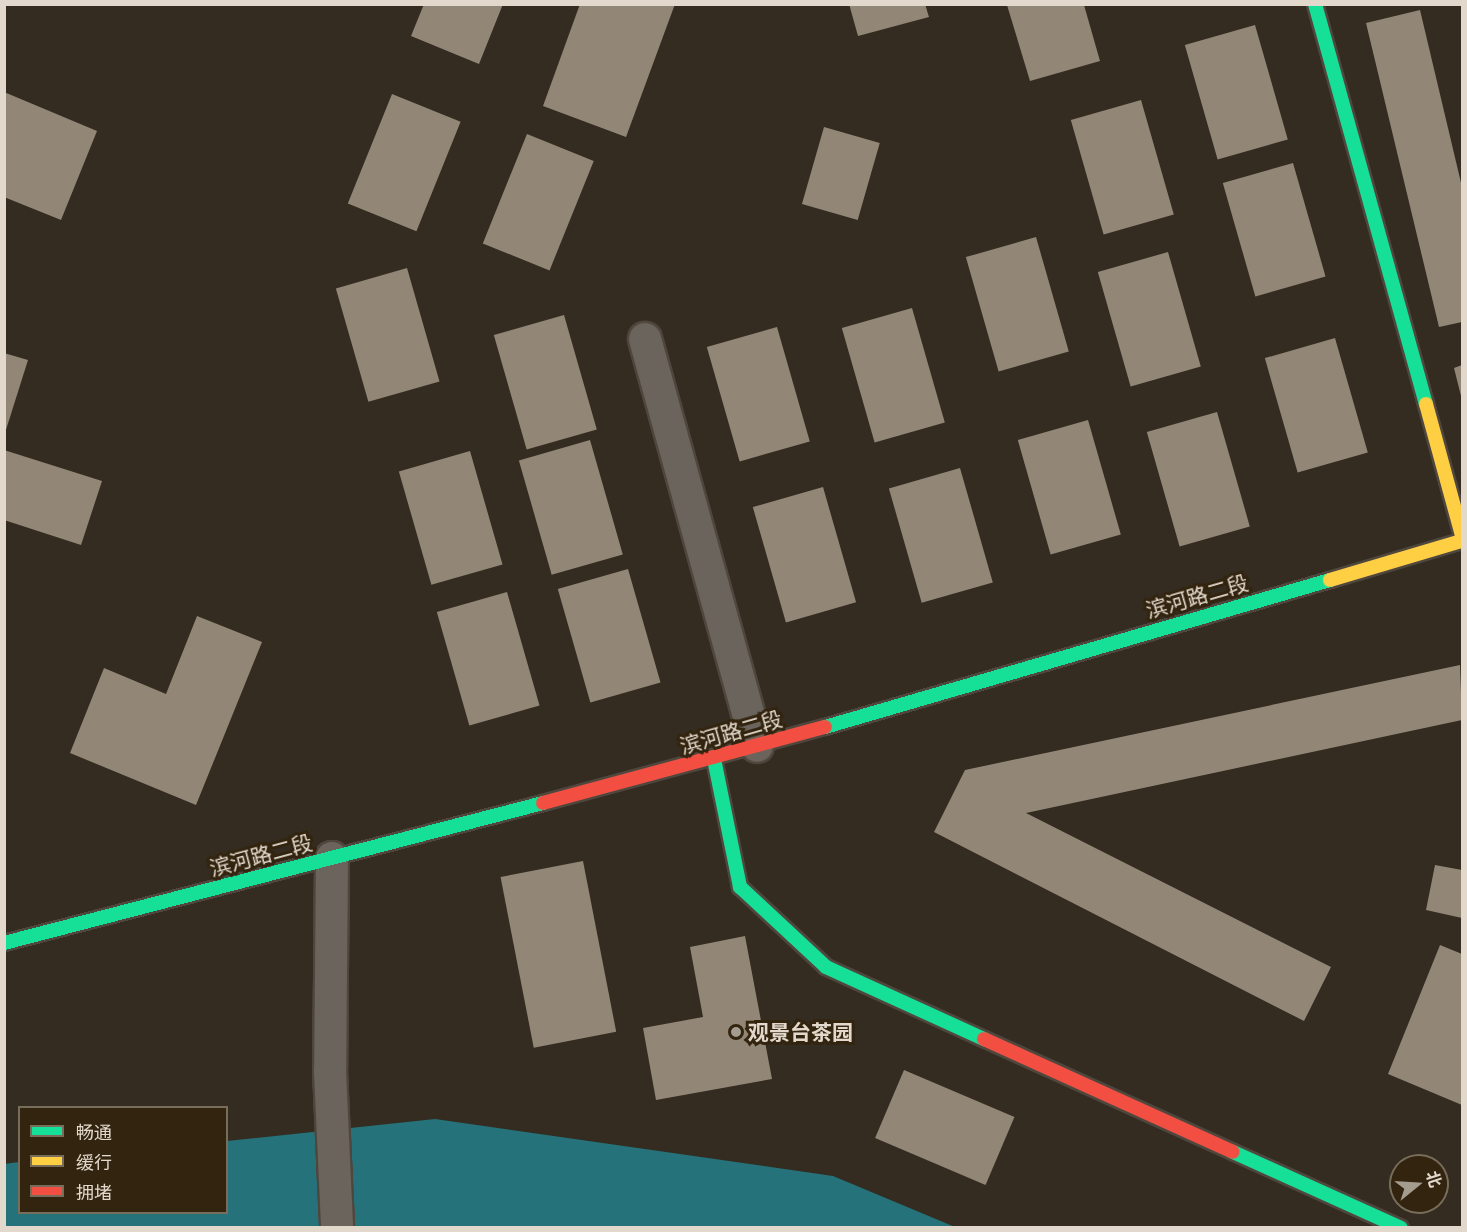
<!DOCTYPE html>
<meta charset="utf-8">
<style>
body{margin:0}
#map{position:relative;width:1467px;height:1232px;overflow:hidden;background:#342c20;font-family:"Asap Condensed","Noto Sans SC",sans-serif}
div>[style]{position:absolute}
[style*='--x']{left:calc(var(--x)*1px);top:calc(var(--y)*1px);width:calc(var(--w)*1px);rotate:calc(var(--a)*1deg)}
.water>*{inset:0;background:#25727a}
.building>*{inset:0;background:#928677;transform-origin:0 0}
.roads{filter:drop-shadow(2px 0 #4f473e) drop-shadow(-2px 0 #4f473e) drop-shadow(0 2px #4f473e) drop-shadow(0 -2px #4f473e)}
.street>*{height:32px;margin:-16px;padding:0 16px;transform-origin:16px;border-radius:16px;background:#6a645c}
.fast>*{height:14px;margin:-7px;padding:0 7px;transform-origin:7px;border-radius:7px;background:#16e098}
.slow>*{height:14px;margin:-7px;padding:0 7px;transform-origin:7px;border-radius:7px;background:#ffcf43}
.jam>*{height:14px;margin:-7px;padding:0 7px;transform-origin:7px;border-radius:7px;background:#f24e42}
.dots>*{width:16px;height:16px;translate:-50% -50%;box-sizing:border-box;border:3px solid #32240e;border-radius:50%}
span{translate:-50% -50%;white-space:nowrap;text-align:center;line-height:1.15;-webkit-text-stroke:6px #32240e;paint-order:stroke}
.street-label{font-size:21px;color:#e2d8cc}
.poi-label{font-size:21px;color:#e2d8cc;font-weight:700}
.left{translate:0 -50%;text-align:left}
.frame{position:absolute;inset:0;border:6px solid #e2d8cc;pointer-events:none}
.legend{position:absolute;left:18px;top:1106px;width:210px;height:108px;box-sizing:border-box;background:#32240e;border:2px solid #786c5a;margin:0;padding:8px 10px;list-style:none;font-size:18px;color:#e2d8cc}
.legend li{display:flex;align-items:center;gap:12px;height:30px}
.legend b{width:30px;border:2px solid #786c5a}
.north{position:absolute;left:1389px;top:1154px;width:60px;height:60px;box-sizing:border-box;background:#32240e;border:2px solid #786c5a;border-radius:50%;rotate:72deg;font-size:16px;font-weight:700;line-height:24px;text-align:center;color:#e2d8cc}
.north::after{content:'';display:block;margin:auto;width:21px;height:27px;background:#a59c90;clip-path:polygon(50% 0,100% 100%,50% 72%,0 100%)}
</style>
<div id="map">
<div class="water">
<i style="clip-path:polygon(435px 1119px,833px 1176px,955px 1227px,5px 1227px,4px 1164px,19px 1162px,20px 1212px,226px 1212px,227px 1141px)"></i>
</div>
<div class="building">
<i style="clip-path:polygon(424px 4px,503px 4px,479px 64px,411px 36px)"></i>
<i style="clip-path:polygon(580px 4px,675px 4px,626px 137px,543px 106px)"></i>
<i style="clip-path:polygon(849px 4px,925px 4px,929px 17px,858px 36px)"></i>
<i style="clip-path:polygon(1007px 5px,1084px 5px,1100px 61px,1030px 81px)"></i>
<i style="clip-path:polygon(1420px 10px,1462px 187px,1462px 322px,1439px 327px,1366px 23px)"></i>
<i style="left:1255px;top:25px;width:119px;height:73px;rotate:74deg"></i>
<i style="clip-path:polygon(4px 92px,97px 131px,61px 220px,4px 197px)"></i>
<i style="left:392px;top:94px;width:74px;height:118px;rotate:22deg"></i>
<i style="left:1141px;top:100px;width:119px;height:73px;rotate:74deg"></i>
<i style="left:824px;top:127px;width:58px;height:80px;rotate:16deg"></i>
<i style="left:527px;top:134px;width:72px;height:118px;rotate:22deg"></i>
<i style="left:1293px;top:163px;width:118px;height:73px;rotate:74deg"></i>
<i style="left:1036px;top:237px;width:119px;height:73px;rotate:74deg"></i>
<i style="left:1168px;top:252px;width:119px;height:73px;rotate:74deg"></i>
<i style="left:407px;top:268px;width:118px;height:74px;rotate:74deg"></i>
<i style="left:912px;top:308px;width:119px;height:73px;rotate:74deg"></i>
<i style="left:564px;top:315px;width:119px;height:73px;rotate:74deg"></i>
<i style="left:777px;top:327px;width:119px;height:73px;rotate:74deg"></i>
<i style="left:1335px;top:338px;width:119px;height:73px;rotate:74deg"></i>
<i style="clip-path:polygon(4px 353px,28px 360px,5px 433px,4px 433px)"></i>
<i style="clip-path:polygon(1462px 365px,1462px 400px,1454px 368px)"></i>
<i style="left:1217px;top:412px;width:119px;height:73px;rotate:74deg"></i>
<i style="left:1088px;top:420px;width:119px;height:73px;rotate:74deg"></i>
<i style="left:590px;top:440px;width:119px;height:74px;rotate:74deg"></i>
<i style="clip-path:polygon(4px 450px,102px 481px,81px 545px,4px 520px)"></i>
<i style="left:470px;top:451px;width:118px;height:74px;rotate:74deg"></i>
<i style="left:960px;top:468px;width:119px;height:74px;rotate:74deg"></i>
<i style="left:823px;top:487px;width:120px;height:73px;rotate:74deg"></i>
<i style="left:628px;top:569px;width:118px;height:73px;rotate:74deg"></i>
<i style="left:507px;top:592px;width:118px;height:73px;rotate:74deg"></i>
<i style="clip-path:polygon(197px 616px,262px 642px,196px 805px,70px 753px,104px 668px,166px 694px)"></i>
<i style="clip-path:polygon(1460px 665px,1462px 720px,1026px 813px,1331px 967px,1304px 1021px,934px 832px,965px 770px)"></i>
<i style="left:583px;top:861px;width:174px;height:84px;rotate:79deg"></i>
<i style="clip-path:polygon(1435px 865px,1462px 870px,1462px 918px,1426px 910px)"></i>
<i style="clip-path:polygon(745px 936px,772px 1079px,656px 1100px,643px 1028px,703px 1017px,690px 947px)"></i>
<i style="clip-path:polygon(1440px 945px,1462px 954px,1462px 1105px,1388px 1074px)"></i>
<i style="left:904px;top:1070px;width:120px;height:74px;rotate:23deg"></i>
</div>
<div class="roads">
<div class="street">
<i style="--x:645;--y:339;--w:422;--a:74.6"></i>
<i style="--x:332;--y:858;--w:213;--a:90.5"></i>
<i style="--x:330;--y:1071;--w:157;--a:87.4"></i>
</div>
<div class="fast">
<i style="--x:1315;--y:4;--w:415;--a:74.5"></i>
<i style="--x:825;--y:727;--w:526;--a:-16.23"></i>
<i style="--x:714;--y:759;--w:131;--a:78.5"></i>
<i style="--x:740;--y:887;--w:117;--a:42.9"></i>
<i style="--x:826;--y:967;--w:174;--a:24.5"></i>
<i style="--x:4;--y:943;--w:557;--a:-14.56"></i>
<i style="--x:1233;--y:1152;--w:184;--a:24.3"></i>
</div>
<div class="slow">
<i style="--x:1426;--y:404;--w:137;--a:74.7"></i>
<i style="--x:1330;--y:580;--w:138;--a:-16.5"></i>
</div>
<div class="jam">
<i style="--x:543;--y:803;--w:292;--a:-15.1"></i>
<i style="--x:984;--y:1039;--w:273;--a:24.4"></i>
</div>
</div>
<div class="dots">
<i style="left:736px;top:1032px;background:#a59c90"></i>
</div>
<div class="street-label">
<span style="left:1197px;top:596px;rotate:-16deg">滨河路二段</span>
<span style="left:731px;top:732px;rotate:-16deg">滨河路二段</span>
<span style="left:261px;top:855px;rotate:-15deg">滨河路二段</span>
</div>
<div class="poi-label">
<span class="left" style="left:748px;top:1032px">观景台茶园</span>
</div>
<div class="frame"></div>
<ul class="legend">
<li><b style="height:8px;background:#16e098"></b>畅通</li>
<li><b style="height:8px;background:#ffcf43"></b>缓行</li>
<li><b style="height:8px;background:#f24e42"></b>拥堵</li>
</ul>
<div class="north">北</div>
</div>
